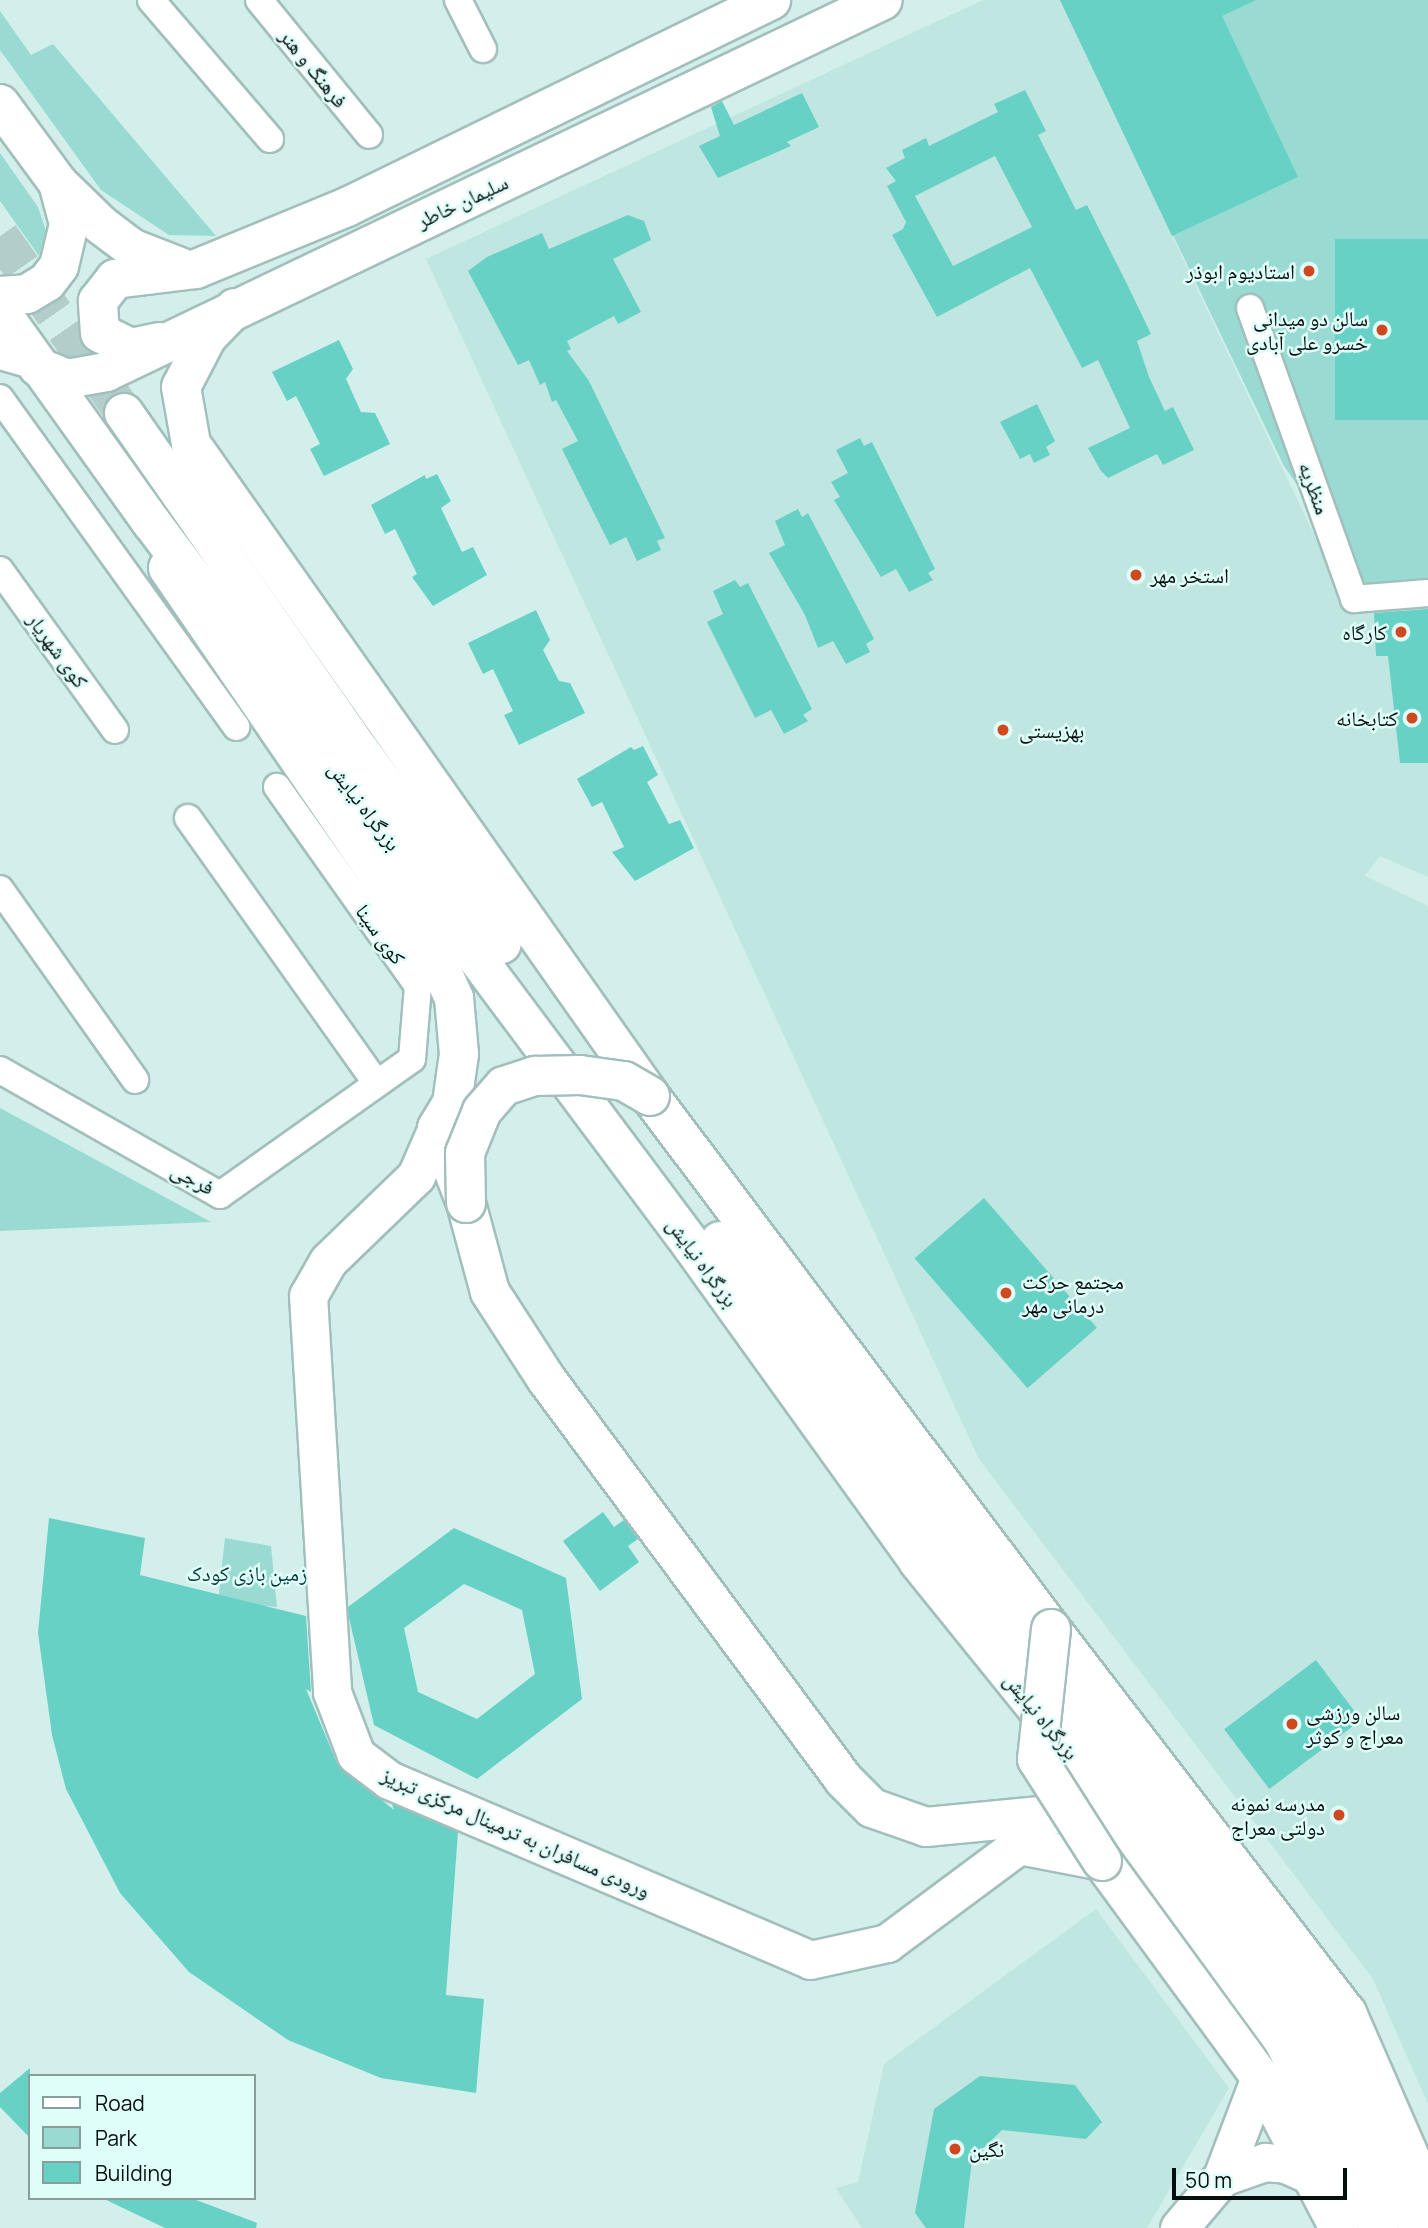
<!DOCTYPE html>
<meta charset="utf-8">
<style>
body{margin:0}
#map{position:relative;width:1428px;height:2228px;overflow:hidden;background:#d2efeb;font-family:Manrope,"Noto Naskh Arabic",sans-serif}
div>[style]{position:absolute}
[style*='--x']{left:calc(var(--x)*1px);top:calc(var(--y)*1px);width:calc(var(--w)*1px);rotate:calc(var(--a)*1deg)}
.built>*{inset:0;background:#bfe6e1}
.green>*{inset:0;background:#99dad2}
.building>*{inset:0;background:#68d1c6;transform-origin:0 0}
.primary-tunnel>*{height:38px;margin-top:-19px;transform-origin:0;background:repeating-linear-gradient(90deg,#b3cdca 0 38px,transparent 0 57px)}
.roads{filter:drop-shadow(2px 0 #a2bfbb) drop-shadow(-2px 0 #a2bfbb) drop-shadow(0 2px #a2bfbb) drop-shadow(0 -2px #a2bfbb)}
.street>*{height:26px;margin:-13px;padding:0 13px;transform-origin:13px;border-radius:13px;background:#fff}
.secondary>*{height:37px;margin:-18.5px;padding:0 18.5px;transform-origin:18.5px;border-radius:18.5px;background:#fff}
.primary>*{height:38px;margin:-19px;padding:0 19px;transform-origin:19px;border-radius:19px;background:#fff}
.highway>*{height:38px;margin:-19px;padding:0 19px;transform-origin:19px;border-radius:19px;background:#fff}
.bridges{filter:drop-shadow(2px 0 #a2bfbb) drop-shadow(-2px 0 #a2bfbb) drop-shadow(0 2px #a2bfbb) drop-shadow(0 -2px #a2bfbb)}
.primary-bridge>*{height:38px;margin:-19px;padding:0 19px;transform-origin:19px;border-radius:19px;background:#fff}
.dots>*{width:19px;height:19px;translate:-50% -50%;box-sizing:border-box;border:4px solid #dffdf9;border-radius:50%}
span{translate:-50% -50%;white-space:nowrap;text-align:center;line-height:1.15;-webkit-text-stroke:5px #dffdf9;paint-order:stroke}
.street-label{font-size:21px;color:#050f0e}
.poi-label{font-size:21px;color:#050f0e}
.right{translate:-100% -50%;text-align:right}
.left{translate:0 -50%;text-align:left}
.park-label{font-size:21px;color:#063a36}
.legend{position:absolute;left:28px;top:2074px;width:228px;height:126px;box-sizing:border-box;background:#dffdf9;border:2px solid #889e9b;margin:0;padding:9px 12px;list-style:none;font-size:21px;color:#050f0e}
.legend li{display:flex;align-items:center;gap:14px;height:35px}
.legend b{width:35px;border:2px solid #889e9b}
.scale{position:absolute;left:1172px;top:2168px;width:175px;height:32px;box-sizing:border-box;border:4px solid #050f0e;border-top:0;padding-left:9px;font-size:21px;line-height:24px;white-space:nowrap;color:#050f0e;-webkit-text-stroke:5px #dffdf9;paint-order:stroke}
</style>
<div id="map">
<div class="built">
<i style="clip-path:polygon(983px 0,1060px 0,1347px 604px,1428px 600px,1428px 877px,1380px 856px,1365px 876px,1428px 906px,1428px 2104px,1373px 1979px,979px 1459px,426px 259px)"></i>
<i style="clip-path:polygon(1096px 1909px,1229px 2088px,1147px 2228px,862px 2228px,836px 2188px,858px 2182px,884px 2064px)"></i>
</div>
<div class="green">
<i style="clip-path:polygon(1060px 0,1428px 0,1428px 590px,1371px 593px,1284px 466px)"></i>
<i style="clip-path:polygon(0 11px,31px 55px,53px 44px,216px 236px,169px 235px,101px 190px,0 50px)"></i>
<i style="clip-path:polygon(0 153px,38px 207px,46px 231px,39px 256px,0 201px)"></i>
<i style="clip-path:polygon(0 1108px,211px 1222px,0 1231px)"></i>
<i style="clip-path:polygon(225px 1538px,271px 1546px,277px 1607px,218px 1601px)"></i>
</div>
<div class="building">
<i style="clip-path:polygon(1060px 0,1256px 0,1222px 16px,1298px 177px,1172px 236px)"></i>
<i style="clip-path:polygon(evenodd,1025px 90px,1046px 131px,1038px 135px,1076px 210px,1087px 205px,1127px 284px,1151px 334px,1137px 341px,1149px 377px,1165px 411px,1173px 407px,1194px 450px,1163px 465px,1157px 454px,1108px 478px,1101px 471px,1088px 448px,1130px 428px,1098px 360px,1082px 368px,1030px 268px,937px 317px,892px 235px,903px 229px,906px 222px,887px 186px,896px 181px,886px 168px,905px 158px,902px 150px,926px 138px,929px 146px,998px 112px,994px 104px,1025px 90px,995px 156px,1032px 227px,953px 266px,915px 196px,995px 156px)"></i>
<i style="clip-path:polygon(802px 93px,819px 127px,787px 142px,791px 146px,718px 178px,699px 146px,720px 136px,711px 107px,722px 101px,734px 125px)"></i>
<i style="clip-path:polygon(628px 215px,644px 221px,651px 240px,613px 259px,641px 312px,618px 324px,614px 316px,567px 341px,571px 349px,567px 351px,589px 381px,665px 538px,657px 541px,661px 550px,637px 561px,626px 537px,610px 545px,562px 449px,578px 441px,556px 400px,552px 402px,545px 382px,540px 385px,529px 360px,518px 365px,468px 271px,487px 257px,542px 233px,549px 249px)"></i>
<i style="left:1428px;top:239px;width:181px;height:93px;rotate:90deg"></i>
<i style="clip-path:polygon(339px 340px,353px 369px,346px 379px,361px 412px,375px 413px,390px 444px,324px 476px,310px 449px,320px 444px,296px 396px,287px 401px,272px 372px)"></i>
<i style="clip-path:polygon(1037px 404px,1055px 441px,1046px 447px,1050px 455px,1034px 463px,1030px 454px,1020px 459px,1000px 422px)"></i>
<i style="clip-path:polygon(860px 438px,864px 446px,872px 442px,935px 569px,928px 573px,933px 580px,909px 592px,896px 569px,881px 577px,834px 500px,840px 497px,831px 482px,848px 473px,836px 450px)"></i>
<i style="clip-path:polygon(437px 474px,451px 501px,441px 508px,462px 552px,473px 547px,487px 575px,433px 606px,412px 577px,417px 574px,395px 529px,385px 534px,371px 505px,425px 475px,426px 479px)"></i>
<i style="clip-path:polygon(798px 509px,802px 517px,808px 513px,874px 639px,866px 644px,870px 652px,846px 664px,833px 641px,818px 648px,805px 615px,769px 553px,785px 545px,775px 521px)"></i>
<i style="clip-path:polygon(735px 580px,740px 587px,748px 583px,812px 709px,803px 715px,808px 721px,784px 734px,771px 710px,755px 718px,707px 622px,723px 614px,713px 591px)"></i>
<i style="clip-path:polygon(1428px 609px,1428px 763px,1400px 763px,1388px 656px,1376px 656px,1374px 613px)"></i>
<i style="clip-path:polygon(536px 610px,550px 640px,543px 650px,559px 681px,570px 683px,585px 713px,519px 745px,504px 715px,513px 711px,493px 669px,483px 674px,468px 643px)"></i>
<i style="clip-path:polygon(643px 746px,658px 775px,647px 782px,669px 824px,680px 820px,694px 848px,635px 881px,612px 852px,624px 847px,602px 802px,592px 807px,577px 779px,631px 747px,634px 750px)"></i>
<i style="left:984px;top:1198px;width:172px;height:92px;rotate:49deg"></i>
<i style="clip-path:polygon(603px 1512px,614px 1527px,624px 1520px,638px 1539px,628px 1546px,639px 1562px,600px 1591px,563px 1541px)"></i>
<i style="clip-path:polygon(49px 1518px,145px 1538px,140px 1575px,306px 1616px,311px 1692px,306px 1689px,337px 1763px,394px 1810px,392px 1804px,458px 1832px,446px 1995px,484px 1999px,476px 2093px,381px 2078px,288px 2040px,189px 1972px,120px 1893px,66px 1789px,52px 1735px,38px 1633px)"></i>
<i style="clip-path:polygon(evenodd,454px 1528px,566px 1578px,582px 1699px,477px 1779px,374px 1725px,349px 1618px,348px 1607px,454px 1528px,464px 1584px,522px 1610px,535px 1674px,477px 1719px,418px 1692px,404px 1628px,464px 1584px)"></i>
<i style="left:1316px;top:1660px;width:75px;height:115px;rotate:53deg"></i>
<i style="clip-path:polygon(30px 2068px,30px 2138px,0 2107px,0 2093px)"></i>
<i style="clip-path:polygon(980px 2076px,1075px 2085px,1102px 2122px,1086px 2139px,1002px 2130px,972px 2159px,964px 2228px,926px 2228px,915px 2213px,934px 2109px)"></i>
<i style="clip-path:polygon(102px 2198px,191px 2198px,257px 2223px,256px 2228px,165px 2228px)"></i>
</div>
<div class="primary-tunnel">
<i style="--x:0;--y:236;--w:216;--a:55"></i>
</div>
<div class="roads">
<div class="street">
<i style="--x:151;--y:0;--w:183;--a:49.4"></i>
<i style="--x:259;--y:0;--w:174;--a:50.8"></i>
<i style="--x:458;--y:0;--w:55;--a:63"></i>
<i style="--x:1250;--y:308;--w:309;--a:70.3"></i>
<i style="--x:1354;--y:599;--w:74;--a:-4.6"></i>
<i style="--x:0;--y:356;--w:40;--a:16"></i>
<i style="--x:0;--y:398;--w:405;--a:54.3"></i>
<i style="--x:0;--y:570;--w:197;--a:54.3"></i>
<i style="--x:188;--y:818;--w:325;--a:54.6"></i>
<i style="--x:0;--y:889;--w:234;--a:54.7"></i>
<i style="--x:0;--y:1070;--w:253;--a:29.6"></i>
<i style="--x:220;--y:1195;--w:235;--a:-35.3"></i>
<i style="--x:412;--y:1059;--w:73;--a:-85.3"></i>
<i style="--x:418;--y:986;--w:244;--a:-125.3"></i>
</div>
<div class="secondary">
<i style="--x:437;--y:1128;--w:52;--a:113.6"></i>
<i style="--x:416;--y:1176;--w:122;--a:136"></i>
<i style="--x:328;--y:1261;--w:40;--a:119.7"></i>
<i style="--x:308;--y:1296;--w:397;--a:86.5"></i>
<i style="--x:332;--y:1692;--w:67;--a:69.1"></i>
<i style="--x:356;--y:1755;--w:41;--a:37.1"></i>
<i style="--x:389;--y:1780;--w:458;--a:23.1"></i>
<i style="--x:810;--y:1960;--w:79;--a:-12.4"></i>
<i style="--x:887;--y:1943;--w:164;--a:-36.6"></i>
<i style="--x:1019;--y:1845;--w:85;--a:10.9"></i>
<i style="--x:1260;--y:2077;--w:107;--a:110.8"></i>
<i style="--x:1222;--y:2177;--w:46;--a:-19.2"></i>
<i style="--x:1265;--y:2162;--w:21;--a:5"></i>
<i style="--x:1286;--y:2164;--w:24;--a:24"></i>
<i style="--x:1179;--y:2228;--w:67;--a:-49.9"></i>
</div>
<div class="primary">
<i style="--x:0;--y:104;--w:98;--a:53.7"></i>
<i style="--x:58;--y:183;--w:60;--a:44.3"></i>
<i style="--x:101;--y:225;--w:38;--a:37"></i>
<i style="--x:131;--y:248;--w:53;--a:21.2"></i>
<i style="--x:0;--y:296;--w:27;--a:-4"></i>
<i style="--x:27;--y:294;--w:23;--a:-31"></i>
<i style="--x:47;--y:282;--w:20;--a:-53"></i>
<i style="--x:59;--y:266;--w:43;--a:-76.6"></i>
<i style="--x:69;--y:224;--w:42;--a:-105"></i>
<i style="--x:235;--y:308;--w:40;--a:134"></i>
<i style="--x:207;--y:337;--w:56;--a:117.5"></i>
<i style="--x:181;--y:387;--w:58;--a:80"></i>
<i style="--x:191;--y:444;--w:797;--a:54.85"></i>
<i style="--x:650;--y:1096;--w:667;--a:53.04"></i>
<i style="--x:1051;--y:1629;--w:485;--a:52.4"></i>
<i style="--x:1347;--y:2013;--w:202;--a:66.4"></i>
<i style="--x:159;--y:342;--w:29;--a:168"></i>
<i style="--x:131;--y:348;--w:34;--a:-154"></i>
<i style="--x:100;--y:333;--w:32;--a:-94"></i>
<i style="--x:98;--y:301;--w:28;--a:-52"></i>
<i style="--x:115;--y:279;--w:82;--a:-7"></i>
<i style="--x:196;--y:269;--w:163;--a:-22.3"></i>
<i style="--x:347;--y:207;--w:472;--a:-26"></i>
<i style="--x:38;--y:367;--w:31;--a:22"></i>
<i style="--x:67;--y:379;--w:40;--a:-10"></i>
<i style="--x:106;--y:372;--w:861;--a:-25.58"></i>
<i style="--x:168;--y:568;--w:476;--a:55.6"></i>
<i style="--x:437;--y:961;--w:41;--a:65.3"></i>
<i style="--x:454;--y:998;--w:56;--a:84.9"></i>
<i style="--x:459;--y:1054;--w:49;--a:98.1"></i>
<i style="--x:452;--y:1103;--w:29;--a:121"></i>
<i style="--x:437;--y:1128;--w:80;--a:68.9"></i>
<i style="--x:466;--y:1203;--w:92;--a:74.9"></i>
<i style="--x:490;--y:1292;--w:105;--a:57.1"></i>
<i style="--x:547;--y:1380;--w:497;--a:53.4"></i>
<i style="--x:843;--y:1779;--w:41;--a:45"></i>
<i style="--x:872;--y:1808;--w:57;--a:19.4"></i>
<i style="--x:926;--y:1827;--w:146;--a:-5.5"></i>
<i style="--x:1102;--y:1861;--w:268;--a:53.8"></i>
<i style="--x:1260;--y:2077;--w:170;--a:62.4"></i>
</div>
<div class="highway">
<i style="--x:0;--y:311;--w:261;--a:54.4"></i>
<i style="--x:152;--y:523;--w:902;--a:53.24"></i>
<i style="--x:692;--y:1246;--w:388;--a:54.3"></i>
<i style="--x:918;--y:1561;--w:265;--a:51.1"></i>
<i style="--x:1084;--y:1767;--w:338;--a:53.9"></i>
<i style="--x:1283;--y:2040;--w:211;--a:62.9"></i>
<i style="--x:124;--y:413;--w:394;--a:55.1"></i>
<i style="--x:349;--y:736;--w:258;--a:53.7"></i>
<i style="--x:720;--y:1241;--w:375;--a:53.3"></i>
<i style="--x:944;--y:1542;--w:258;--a:51.1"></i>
<i style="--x:1106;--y:1743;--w:349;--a:53.9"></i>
<i style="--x:1312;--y:2025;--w:230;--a:62"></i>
</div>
</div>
<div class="bridges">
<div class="primary-bridge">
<i style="--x:466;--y:1203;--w:50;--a:-91.1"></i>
<i style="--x:465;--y:1153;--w:45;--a:-68"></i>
<i style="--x:482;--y:1111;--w:33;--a:-49"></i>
<i style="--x:504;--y:1086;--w:33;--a:-18"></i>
<i style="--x:535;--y:1076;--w:45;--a:-1.3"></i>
<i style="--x:580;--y:1075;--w:44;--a:7.8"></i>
<i style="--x:624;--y:1081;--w:30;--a:30"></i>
<i style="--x:1051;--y:1629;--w:131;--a:96.1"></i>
<i style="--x:1037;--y:1759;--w:121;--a:57.5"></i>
</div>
</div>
<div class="dots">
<i style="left:1309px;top:271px;background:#d0481d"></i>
<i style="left:1382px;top:330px;background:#d0481d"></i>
<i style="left:1136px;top:575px;background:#d0481d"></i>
<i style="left:1401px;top:632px;background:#d0481d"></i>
<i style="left:1412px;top:718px;background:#d0481d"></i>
<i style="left:1003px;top:730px;background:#d0481d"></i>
<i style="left:1006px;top:1293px;background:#d0481d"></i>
<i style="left:1292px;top:1724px;background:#d0481d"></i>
<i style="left:1339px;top:1815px;background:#d0481d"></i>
<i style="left:955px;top:2149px;background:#d0481d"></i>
</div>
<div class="street-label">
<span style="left:314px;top:68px;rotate:51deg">فرهنگ و هنر</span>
<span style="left:462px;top:201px;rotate:-25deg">سلیمان خاطر</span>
<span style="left:1315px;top:488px;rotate:70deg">منظریه</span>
<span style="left:58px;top:650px;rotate:54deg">کوی شهریار</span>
<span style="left:365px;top:806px;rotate:53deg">بزرگراه نیایش</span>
<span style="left:381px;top:934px;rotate:54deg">کوی سینا</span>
<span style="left:193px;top:1178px;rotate:28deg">فرجی</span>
<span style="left:703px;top:1262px;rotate:54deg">بزرگراه نیایش</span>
<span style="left:1042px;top:1716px;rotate:51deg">بزرگراه نیایش</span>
<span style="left:516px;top:1832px;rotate:24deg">ورودی مسافران به ترمینال مرکزی تبریز</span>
</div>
<div class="poi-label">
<span class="right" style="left:1295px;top:271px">استادیوم ابوذر</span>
<span class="right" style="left:1368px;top:330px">سالن دو میدانی<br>خسرو علی آبادی</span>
<span class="left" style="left:1150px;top:575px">استخر مهر</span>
<span class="right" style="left:1387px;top:632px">کارگاه</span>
<span class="right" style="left:1398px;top:718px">کتابخانه</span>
<span class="left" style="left:1019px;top:730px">بهزیستی</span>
<span class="left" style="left:1022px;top:1293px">مجتمع حرکت<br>درمانی مهر</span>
<span class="left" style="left:1306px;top:1724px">سالن ورزشی<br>معراج و کوثر</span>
<span class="right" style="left:1325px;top:1815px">مدرسه نمونه<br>دولتی معراج</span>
<span class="left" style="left:969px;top:2149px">نگین</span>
</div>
<div class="park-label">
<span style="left:247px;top:1573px">زمین بازی کودک</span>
</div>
<ul class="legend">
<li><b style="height:9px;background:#fff"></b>Road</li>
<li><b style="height:19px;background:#99dad2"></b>Park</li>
<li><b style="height:19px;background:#68d1c6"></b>Building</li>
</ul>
<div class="scale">50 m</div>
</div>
